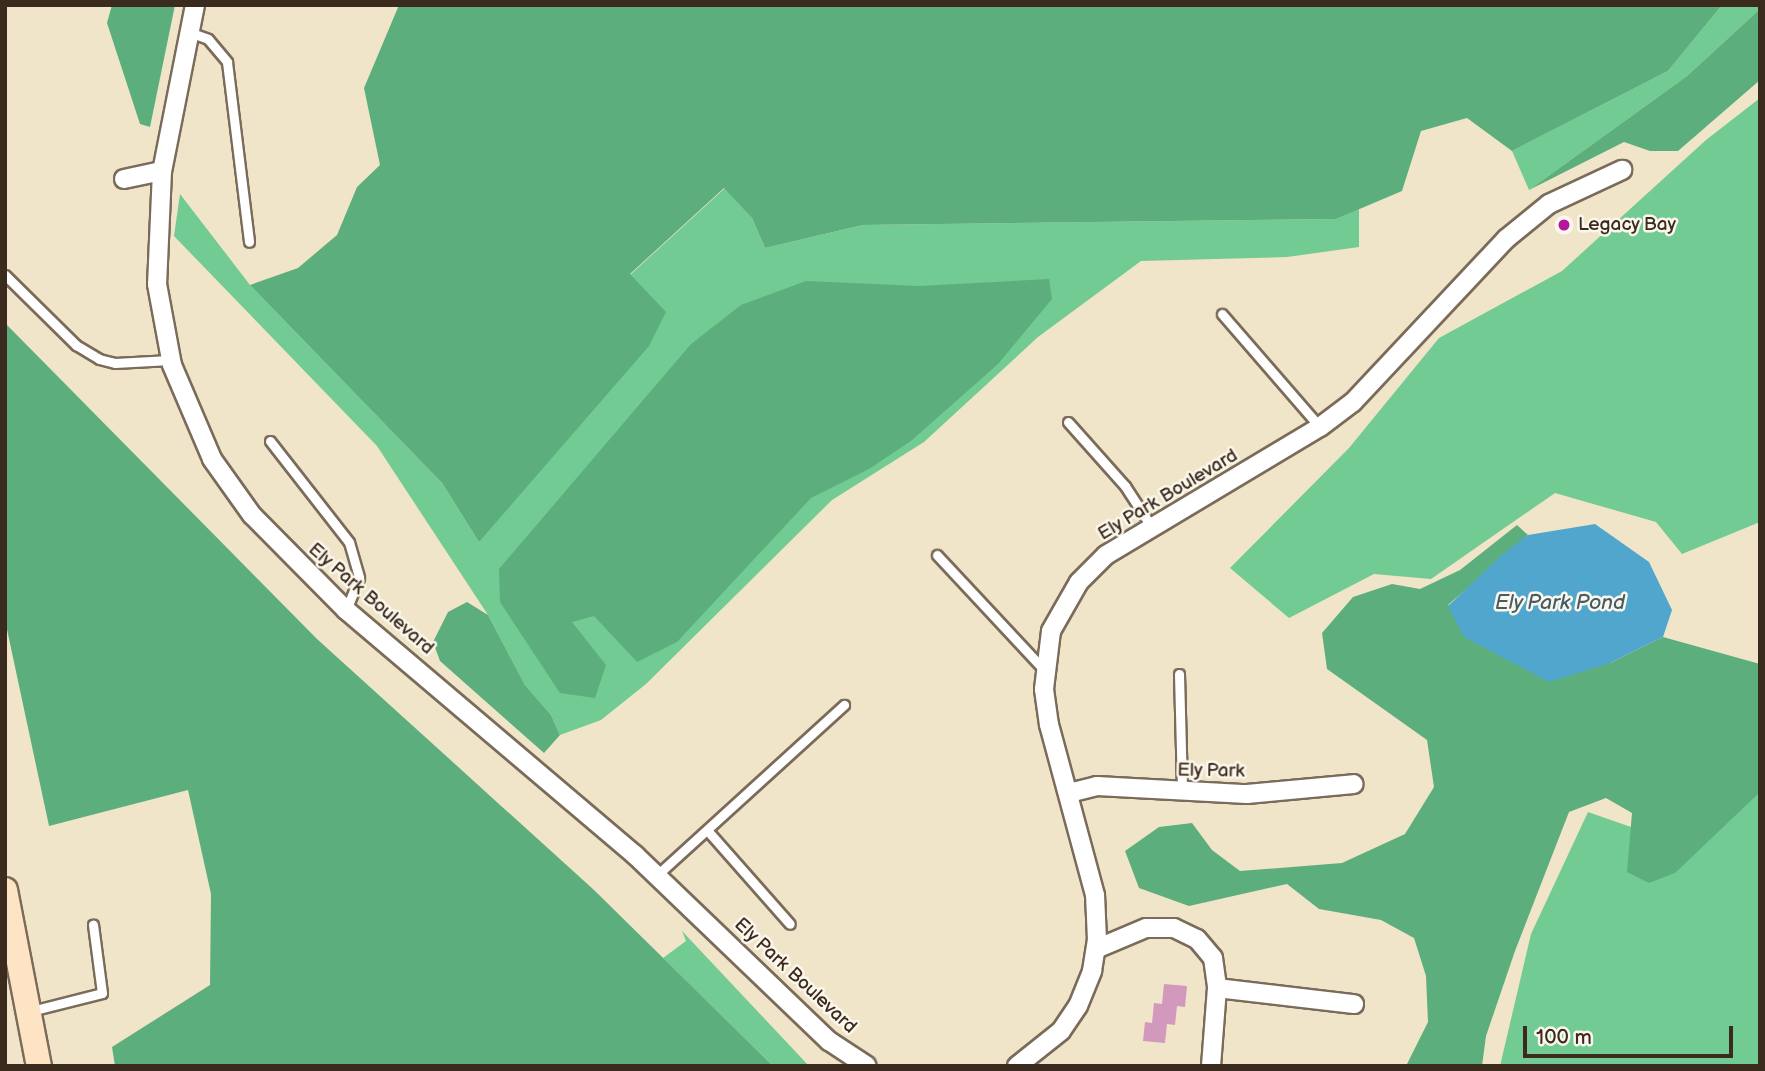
<!DOCTYPE html>
<style>
body{margin:0}
#map{position:relative;width:1765px;height:1071px;overflow:hidden;background:#f0e5c8;font-family:"Balsamiq Sans",sans-serif}
div>[style]{position:absolute}
[style*='--x']{left:calc(var(--x)*1px);top:calc(var(--y)*1px);width:calc(var(--w)*1px);rotate:calc(var(--a)*1deg)}
.green>*{inset:0;background:#71cb92}
.forest>*{inset:0;background:#5caf7c}
.water>*{inset:0;background:#51a6cd}
.building>*{inset:0;background:#d399bc}
.roads{filter:drop-shadow(2px 0 #7a6b5a) drop-shadow(-2px 0 #7a6b5a) drop-shadow(0 2px #7a6b5a) drop-shadow(0 -2px #7a6b5a)}
.lane>*{height:9px;margin:-4.5px;padding:0 4.5px;transform-origin:4.5px;border-radius:4.5px;background:#fff}
.street>*{height:18px;margin:-9px;padding:0 9px;transform-origin:9px;border-radius:9px;background:#fff}
.secondary>*{height:24px;margin:-12px;padding:0 12px;transform-origin:12px;border-radius:12px;background:#fee4c5}
.dots>*{width:19px;height:19px;translate:-50% -50%;box-sizing:border-box;border:4px solid #fbf7ec;border-radius:50%}
span{translate:-50% -50%;white-space:nowrap;text-align:center;line-height:1.15;-webkit-text-stroke:5px #fbf7ec;paint-order:stroke}
.poi-label{font-size:19px;color:#3b2a1e}
.left{translate:0 -50%;text-align:left}
.street-label{font-size:19px;color:#3b2a1e}
.water-label{font-size:21px;color:#445c64;font-style:italic}
.frame{position:absolute;inset:0;border:7px solid #3b2a1e;pointer-events:none}
.scale{position:absolute;left:1523px;top:1026px;width:210px;height:32px;box-sizing:border-box;border:4px solid #3b2a1e;border-top:0;padding-left:9px;font-size:21px;line-height:24px;white-space:nowrap;color:#3b2a1e;-webkit-text-stroke:5px #fbf7ec;paint-order:stroke}
</style>
<div id="map">
<div class="green">
<i style="clip-path:polygon(1722px 5px,1760px 5px,1760px 9px,1687px 76px,1529px 190px,1512px 151px,1668px 71px)"></i>
<i style="clip-path:polygon(1760px 98px,1760px 522px,1682px 554px,1656px 522px,1555px 493px,1431px 579px,1374px 574px,1289px 618px,1230px 568px,1349px 448px,1439px 338px,1562px 271px,1706px 140px)"></i>
<i style="clip-path:polygon(725px 188px,752px 218px,765px 248px,863px 225px,1336px 219px,1359px 209px,1359px 247px,1287px 257px,1141px 261px,1038px 337px,924px 442px,832px 500px,646px 684px,601px 720px,560px 735px,551px 715px,525px 685px,488px 615px,377px 446px,174px 236px,180px 194px,250px 285px,442px 483px,479px 542px,630px 275px)"></i>
<i style="clip-path:polygon(1760px 759px,1760px 1066px,1500px 1066px,1531px 934px,1588px 812px,1694px 849px)"></i>
<i style="clip-path:polygon(682px 931px,809px 1066px,773px 1066px,663px 958px,686px 941px)"></i>
</div>
<div class="forest">
<i style="clip-path:polygon(112px 5px,175px 5px,150px 127px,140px 124px,107px 23px)"></i>
<i style="clip-path:polygon(399px 5px,1722px 5px,1668px 71px,1512px 151px,1467px 118px,1421px 131px,1402px 191px,1336px 219px,863px 225px,765px 248px,752px 218px,724px 188px,630px 274px,666px 312px,649px 346px,479px 542px,442px 483px,250px 285px,298px 268px,337px 235px,357px 187px,380px 165px,364px 88px)"></i>
<i style="clip-path:polygon(1760px 9px,1760px 80px,1678px 151px,1650px 151px,1624px 142px,1529px 190px,1687px 76px)"></i>
<i style="clip-path:polygon(1049px 279px,1052px 299px,998px 364px,911px 441px,869px 469px,811px 498px,677px 642px,637px 662px,594px 616px,572px 622px,606px 665px,595px 698px,560px 693px,500px 602px,499px 569px,691px 344px,741px 305px,806px 281px,919px 286px)"></i>
<i style="clip-path:polygon(5px 323px,317px 639px,594px 890px,773px 1066px,115px 1066px,112px 1047px,210px 985px,211px 894px,188px 790px,49px 826px,5px 620px)"></i>
<i style="clip-path:polygon(1517px 525px,1528px 535px,1448px 605px,1610px 663px,1663px 637px,1760px 664px,1760px 792px,1675px 873px,1649px 883px,1627px 872px,1632px 813px,1606px 798px,1569px 812px,1515px 951px,1486px 1036px,1482px 1066px,1406px 1066px,1428px 1022px,1426px 976px,1414px 938px,1381px 920px,1319px 909px,1287px 884px,1189px 906px,1139px 888px,1125px 851px,1159px 827px,1192px 823px,1212px 850px,1240px 871px,1342px 863px,1405px 834px,1434px 787px,1427px 740px,1327px 669px,1322px 633px,1353px 597px,1392px 584px,1420px 589px,1460px 570px)"></i>
<i style="clip-path:polygon(467px 602px,488px 615px,525px 685px,551px 715px,560px 735px,544px 753px,440px 661px,433px 642px,448px 612px)"></i>
</div>
<div class="water">
<i style="clip-path:polygon(1595px 524px,1649px 562px,1672px 610px,1663px 637px,1610px 663px,1549px 682px,1464px 637px,1448px 606px,1503px 554px,1528px 535px)"></i>
</div>
<div class="building">
<i style="clip-path:polygon(1164px 984px,1187px 986px,1185px 1007px,1177px 1006px,1175px 1025px,1167px 1024px,1165px 1043px,1143px 1041px,1145px 1022px,1152px 1023px,1154px 1003px,1162px 1004px)"></i>
</div>
<div class="roads">
<div class="lane">
<i style="--x:189;--y:32;--w:20;--a:20"></i>
<i style="--x:208;--y:39;--w:30;--a:50"></i>
<i style="--x:227;--y:62;--w:181;--a:83"></i>
<i style="--x:5;--y:275;--w:100;--a:44.6"></i>
<i style="--x:76;--y:345;--w:27;--a:31"></i>
<i style="--x:99;--y:359;--w:16;--a:14"></i>
<i style="--x:115;--y:363;--w:55;--a:-3.1"></i>
<i style="--x:1222;--y:314;--w:150;--a:49.1"></i>
<i style="--x:1068;--y:422;--w:86;--a:48.3"></i>
<i style="--x:1125;--y:486;--w:48;--a:57"></i>
<i style="--x:270;--y:441;--w:128;--a:52"></i>
<i style="--x:349;--y:542;--w:37;--a:74"></i>
<i style="--x:359;--y:578;--w:35;--a:112"></i>
<i style="--x:937;--y:555;--w:158;--a:47"></i>
<i style="--x:1179;--y:674;--w:118;--a:88.5"></i>
<i style="--x:707;--y:830;--w:125;--a:48.6"></i>
<i style="--x:657;--y:875;--w:253;--a:-42.3"></i>
<i style="--x:31;--y:1011;--w:73;--a:-14.2"></i>
<i style="--x:102;--y:993;--w:69;--a:-97.5"></i>
</div>
<div class="street">
<i style="--x:195;--y:5;--w:169;--a:101.2"></i>
<i style="--x:162;--y:171;--w:113;--a:92.5"></i>
<i style="--x:157;--y:284;--w:82;--a:79.5"></i>
<i style="--x:172;--y:365;--w:102;--a:66.9"></i>
<i style="--x:212;--y:459;--w:69;--a:54.5"></i>
<i style="--x:252;--y:515;--w:134;--a:45.3"></i>
<i style="--x:346;--y:610;--w:379;--a:40.3"></i>
<i style="--x:635;--y:855;--w:269;--a:43.8"></i>
<i style="--x:829;--y:1041;--w:45;--a:33.3"></i>
<i style="--x:124;--y:179;--w:39;--a:-12"></i>
<i style="--x:1069;--y:793;--w:29;--a:-14"></i>
<i style="--x:1097;--y:786;--w:150;--a:3.1"></i>
<i style="--x:1247;--y:794;--w:107;--a:-5.3"></i>
<i style="--x:1096;--y:949;--w:54;--a:-22.8"></i>
<i style="--x:1146;--y:928;--w:28;--a:0"></i>
<i style="--x:1174;--y:928;--w:25;--a:26"></i>
<i style="--x:1197;--y:939;--w:25;--a:50"></i>
<i style="--x:1213;--y:958;--w:30;--a:82"></i>
<i style="--x:1217;--y:988;--w:78;--a:94.4"></i>
<i style="--x:1217;--y:988;--w:138;--a:6.7"></i>
<i style="--x:1017;--y:1066;--w:56;--a:-38.5"></i>
<i style="--x:1061;--y:1031;--w:30;--a:-56"></i>
<i style="--x:1078;--y:1006;--w:38;--a:-68"></i>
<i style="--x:1092;--y:971;--w:31;--a:-81"></i>
<i style="--x:1097;--y:940;--w:45;--a:-92.5"></i>
<i style="--x:1095;--y:895;--w:176;--a:-105.1"></i>
<i style="--x:1049;--y:725;--w:36;--a:-98"></i>
<i style="--x:1044;--y:689;--w:58;--a:-83.1"></i>
<i style="--x:1051;--y:631;--w:56;--a:-60.3"></i>
<i style="--x:1079;--y:582;--w:38;--a:-45"></i>
<i style="--x:1106;--y:555;--w:249;--a:-30.9"></i>
<i style="--x:1320;--y:427;--w:41;--a:-37.1"></i>
<i style="--x:1353;--y:402;--w:224;--a:-46.8"></i>
<i style="--x:1506;--y:239;--w:55;--a:-39.1"></i>
<i style="--x:1549;--y:204;--w:81;--a:-25"></i>
</div>
<div class="secondary">
<i style="--x:5;--y:890;--w:179;--a:79.1"></i>
</div>
</div>
<div class="dots">
<i style="left:1564px;top:225px;background:#b5179e"></i>
</div>
<div class="poi-label">
<span class="left" style="left:1578px;top:225px">Legacy Bay</span>
</div>
<div class="street-label">
<span style="left:1168px;top:495px;rotate:-31deg">Ely Park Boulevard</span>
<span style="left:371px;top:599px;rotate:41deg">Ely Park Boulevard</span>
<span style="left:1211px;top:771px;rotate:1deg">Ely Park</span>
<span style="left:795px;top:976px;rotate:43deg">Ely Park Boulevard</span>
</div>
<div class="water-label">
<span style="left:1560px;top:603px">Ely Park Pond</span>
</div>
<div class="frame"></div>
<div class="scale">100 m</div>
</div>
